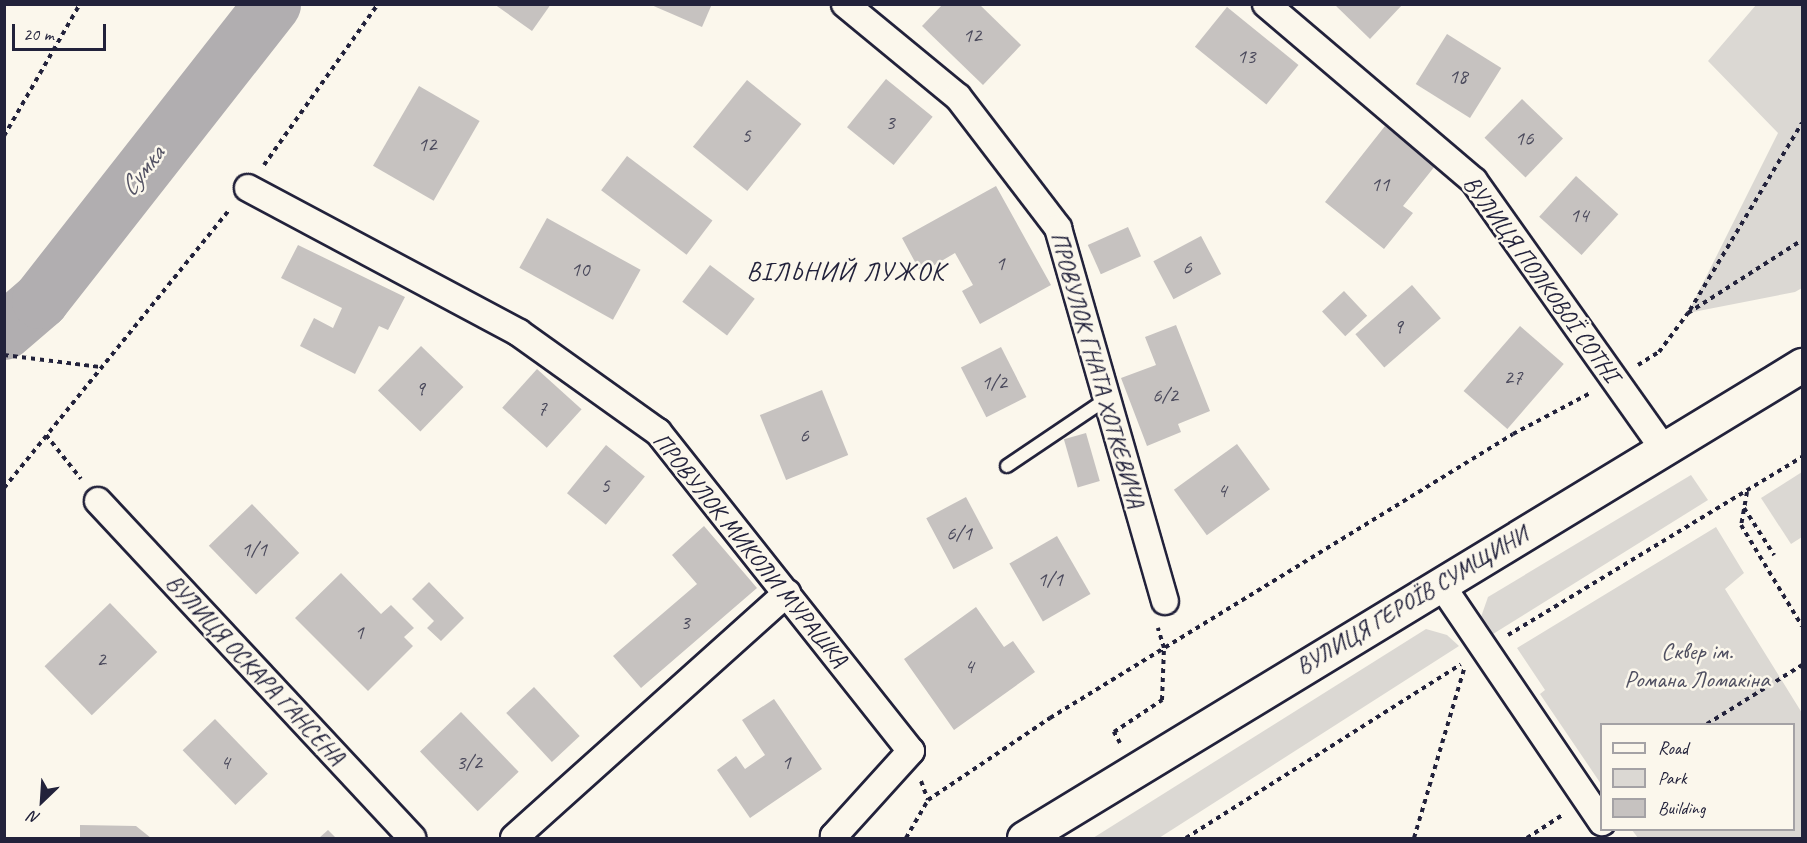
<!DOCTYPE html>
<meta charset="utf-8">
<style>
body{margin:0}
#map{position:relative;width:1807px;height:843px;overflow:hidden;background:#fbf7ec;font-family:Caveat,sans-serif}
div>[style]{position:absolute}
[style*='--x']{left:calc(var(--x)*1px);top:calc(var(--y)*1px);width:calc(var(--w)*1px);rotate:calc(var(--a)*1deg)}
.green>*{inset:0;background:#dbd8d3}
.river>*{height:57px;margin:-28.5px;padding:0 28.5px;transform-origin:28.5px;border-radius:28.5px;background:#b1aeb0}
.building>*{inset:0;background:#c6c2c0;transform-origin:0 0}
.path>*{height:4px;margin-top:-2px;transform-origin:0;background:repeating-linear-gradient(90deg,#22223b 0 4.5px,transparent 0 9px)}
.roads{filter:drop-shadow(2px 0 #22223b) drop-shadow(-2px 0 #22223b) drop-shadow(0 2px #22223b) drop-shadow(0 -2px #22223b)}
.lane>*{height:12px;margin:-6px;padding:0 6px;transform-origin:6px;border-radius:6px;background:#fbf7ec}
.street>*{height:26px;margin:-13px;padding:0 13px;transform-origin:13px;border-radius:13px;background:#fbf7ec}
.primary>*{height:33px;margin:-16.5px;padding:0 16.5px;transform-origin:16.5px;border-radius:16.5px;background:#fbf7ec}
span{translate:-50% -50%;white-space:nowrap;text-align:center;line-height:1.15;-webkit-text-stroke:5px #fbf7ec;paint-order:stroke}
.number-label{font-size:21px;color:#4b4a5c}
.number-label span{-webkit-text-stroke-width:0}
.street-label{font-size:24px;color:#22223b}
.park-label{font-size:24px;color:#505061}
.water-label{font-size:26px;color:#545364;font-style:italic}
.neighbourhood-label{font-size:26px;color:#22223b;letter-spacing:1.5px}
.frame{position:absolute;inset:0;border:6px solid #22223b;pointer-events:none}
.legend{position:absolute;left:1600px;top:723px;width:195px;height:108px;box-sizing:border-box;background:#fbf7ec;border:2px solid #a4a2a5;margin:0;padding:8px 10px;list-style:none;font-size:18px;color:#22223b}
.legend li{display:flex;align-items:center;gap:12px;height:30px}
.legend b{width:30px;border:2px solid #a4a2a5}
.north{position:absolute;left:12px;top:771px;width:60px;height:60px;-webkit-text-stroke:4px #fbf7ec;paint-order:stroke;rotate:205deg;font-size:16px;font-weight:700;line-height:24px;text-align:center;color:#22223b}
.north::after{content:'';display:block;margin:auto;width:21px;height:27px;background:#22223b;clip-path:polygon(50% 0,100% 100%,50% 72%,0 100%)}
.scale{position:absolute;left:12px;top:24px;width:94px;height:27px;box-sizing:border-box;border:3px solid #22223b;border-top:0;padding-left:8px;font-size:18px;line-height:21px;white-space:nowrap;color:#22223b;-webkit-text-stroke:4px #fbf7ec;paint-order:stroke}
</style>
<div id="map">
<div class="green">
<i style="clip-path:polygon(1756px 5px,1802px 5px,1802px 288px,1795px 292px,1688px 313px,1778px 133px,1708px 61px)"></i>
<i style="clip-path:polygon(1802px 472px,1802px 537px,1791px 544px,1761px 498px)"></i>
<i style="clip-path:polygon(1691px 475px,1708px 500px,1493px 634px,1481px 617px,1488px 597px)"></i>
<i style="clip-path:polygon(1716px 527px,1744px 573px,1725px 589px,1802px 713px,1802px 838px,1638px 838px,1632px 830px,1794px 830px,1794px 724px,1602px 724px,1601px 784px,1540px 694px,1545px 690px,1517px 648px)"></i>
<i style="clip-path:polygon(1426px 629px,1447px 635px,1459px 646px,1159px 838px,1093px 838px)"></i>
</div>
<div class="river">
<i style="--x:4;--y:331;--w:48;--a:-40.7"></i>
<i style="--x:40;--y:300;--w:376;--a:-51.9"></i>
</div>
<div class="building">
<i style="clip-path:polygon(494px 4px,551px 4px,532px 31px)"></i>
<i style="clip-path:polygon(649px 4px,712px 4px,702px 27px)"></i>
<i style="clip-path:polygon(943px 4px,979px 4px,1021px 45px,983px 85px,922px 26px)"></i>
<i style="clip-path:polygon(1334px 4px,1403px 4px,1370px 39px)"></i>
<i style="left:1227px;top:7px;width:92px;height:51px;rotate:39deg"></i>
<i style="left:1447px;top:34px;width:64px;height:59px;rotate:32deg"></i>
<i style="left:886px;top:79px;width:60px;height:62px;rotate:39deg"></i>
<i style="left:747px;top:80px;width:70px;height:86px;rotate:39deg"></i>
<i style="left:419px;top:86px;width:70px;height:92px;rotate:30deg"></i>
<i style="left:1522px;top:99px;width:57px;height:54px;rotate:44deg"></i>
<i style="clip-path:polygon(1385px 126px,1435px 166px,1403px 206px,1413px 213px,1384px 249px,1325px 202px)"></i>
<i style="left:627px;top:156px;width:107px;height:43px;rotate:37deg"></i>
<i style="left:1576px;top:176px;width:57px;height:55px;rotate:42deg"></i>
<i style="clip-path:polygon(996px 186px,1051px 285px,980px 324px,962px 291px,973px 285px,955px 253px,921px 273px,902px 238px)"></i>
<i style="left:547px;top:218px;width:107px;height:57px;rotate:29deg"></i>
<i style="left:1128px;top:227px;width:32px;height:44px;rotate:66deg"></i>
<i style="left:1201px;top:236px;width:43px;height:54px;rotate:62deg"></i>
<i style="clip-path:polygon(298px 245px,405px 297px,388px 330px,379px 326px,355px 374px,300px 346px,314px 318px,333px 328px,342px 308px,281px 278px)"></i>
<i style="left:710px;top:265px;width:56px;height:46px;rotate:37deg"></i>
<i style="left:1412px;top:285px;width:44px;height:75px;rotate:49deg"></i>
<i style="left:1344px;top:291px;width:34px;height:30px;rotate:47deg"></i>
<i style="clip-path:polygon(1176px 325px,1210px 411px,1178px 424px,1181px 432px,1147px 446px,1121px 378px,1156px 365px,1145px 337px)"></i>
<i style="left:1520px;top:326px;width:58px;height:86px;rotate:41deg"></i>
<i style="left:421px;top:346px;width:59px;height:62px;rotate:44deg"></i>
<i style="left:1001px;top:347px;width:56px;height:45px;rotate:63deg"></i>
<i style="left:537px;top:369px;width:60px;height:52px;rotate:42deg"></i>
<i style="left:822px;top:390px;width:70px;height:67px;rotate:68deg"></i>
<i style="left:1086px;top:433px;width:50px;height:23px;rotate:74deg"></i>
<i style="left:1237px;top:444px;width:56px;height:78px;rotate:54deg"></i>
<i style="left:606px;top:445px;width:50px;height:62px;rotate:39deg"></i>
<i style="left:966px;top:497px;width:58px;height:45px;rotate:62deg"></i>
<i style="left:252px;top:504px;width:68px;height:60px;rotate:46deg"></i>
<i style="clip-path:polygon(704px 526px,757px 588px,641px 688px,613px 656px,697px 584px,672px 555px)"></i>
<i style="left:1057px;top:536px;width:67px;height:55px;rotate:60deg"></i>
<i style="clip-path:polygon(341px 573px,381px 614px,391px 605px,414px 628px,404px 637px,413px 646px,368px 691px,295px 618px)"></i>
<i style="clip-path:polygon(429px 582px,464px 618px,441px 641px,427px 628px,434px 621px,412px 599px)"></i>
<i style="left:110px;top:603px;width:68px;height:91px;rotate:46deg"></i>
<i style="clip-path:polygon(976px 607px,1004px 647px,1013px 641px,1035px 672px,954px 730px,904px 659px)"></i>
<i style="left:534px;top:687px;width:67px;height:38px;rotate:47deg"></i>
<i style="clip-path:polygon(774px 699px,822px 769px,750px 818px,717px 770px,736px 756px,745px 769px,765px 755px,742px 720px)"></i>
<i style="left:461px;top:712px;width:83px;height:57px;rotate:46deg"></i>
<i style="left:215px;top:719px;width:76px;height:45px;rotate:46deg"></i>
<i style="clip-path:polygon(80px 825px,136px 826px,151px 838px,80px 838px)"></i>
<i style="clip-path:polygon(328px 830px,336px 838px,319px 838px)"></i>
</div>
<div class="path">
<i style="--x:4;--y:136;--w:152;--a:-60.1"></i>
<i style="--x:264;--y:165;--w:197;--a:-54.7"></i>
<i style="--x:1690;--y:310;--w:218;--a:-59.1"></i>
<i style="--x:4;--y:355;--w:98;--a:7.1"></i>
<i style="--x:1638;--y:365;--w:25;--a:-32"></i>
<i style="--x:1659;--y:352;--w:49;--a:-53.4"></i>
<i style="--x:1688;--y:313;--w:135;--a:-32.6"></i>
<i style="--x:46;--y:435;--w:56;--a:51.5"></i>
<i style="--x:4;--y:488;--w:359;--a:-51"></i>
<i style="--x:1747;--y:492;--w:34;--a:100"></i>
<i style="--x:1741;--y:525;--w:118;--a:58.9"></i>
<i style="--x:1744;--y:508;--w:56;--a:57.4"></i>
<i style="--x:1508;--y:635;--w:344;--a:-31.2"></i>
<i style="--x:1707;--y:724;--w:112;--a:-31.8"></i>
<i style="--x:1120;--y:743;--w:13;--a:-119"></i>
<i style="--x:1114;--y:732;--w:58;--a:-33.7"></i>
<i style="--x:1162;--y:700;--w:52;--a:-87.8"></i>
<i style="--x:1164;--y:648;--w:21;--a:-107"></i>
<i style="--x:921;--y:781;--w:20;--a:70"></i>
<i style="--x:906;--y:838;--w:44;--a:-59.9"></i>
<i style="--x:928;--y:800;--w:147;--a:-33.9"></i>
<i style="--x:1050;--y:718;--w:543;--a:-31.52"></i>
<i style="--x:1513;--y:434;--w:87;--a:-28"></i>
<i style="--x:1186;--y:838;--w:325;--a:-32.3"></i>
<i style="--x:1414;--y:838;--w:176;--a:-73.5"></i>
<i style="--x:1527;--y:838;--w:44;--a:-33"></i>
</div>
<div class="roads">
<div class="lane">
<i style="--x:1007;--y:466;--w:118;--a:-34"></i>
</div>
<div class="street">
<i style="--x:845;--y:4;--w:146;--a:39.5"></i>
<i style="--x:958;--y:97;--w:165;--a:52.6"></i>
<i style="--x:1058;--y:228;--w:388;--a:74"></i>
<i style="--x:1266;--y:4;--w:273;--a:40.4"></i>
<i style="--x:1474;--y:181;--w:329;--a:54.7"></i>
<i style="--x:248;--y:188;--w:307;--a:28.1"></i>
<i style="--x:519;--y:333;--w:171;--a:35.5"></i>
<i style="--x:658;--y:432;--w:407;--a:51.6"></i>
<i style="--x:911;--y:751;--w:115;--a:132.2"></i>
<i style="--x:834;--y:836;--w:3;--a:45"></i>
<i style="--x:98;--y:501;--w:461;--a:47"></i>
<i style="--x:1440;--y:583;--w:289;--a:55.9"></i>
<i style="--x:514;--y:838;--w:367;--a:-41.9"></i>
</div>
<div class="primary">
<i style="--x:1024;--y:838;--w:911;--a:-31.3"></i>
</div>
</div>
<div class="number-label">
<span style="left:972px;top:35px">12</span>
<span style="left:1246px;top:56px">13</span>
<span style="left:1458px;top:76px">18</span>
<span style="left:890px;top:122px">3</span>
<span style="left:746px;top:135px">5</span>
<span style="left:1524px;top:138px">16</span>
<span style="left:427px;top:144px">12</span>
<span style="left:1380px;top:184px">11</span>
<span style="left:1579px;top:215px">14</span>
<span style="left:1000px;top:263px">1</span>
<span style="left:1187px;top:267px">6</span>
<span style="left:580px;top:269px">10</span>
<span style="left:1398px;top:326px">9</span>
<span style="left:1513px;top:377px">27</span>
<span style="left:994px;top:382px">1/2</span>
<span style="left:420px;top:388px">9</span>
<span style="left:1165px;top:395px">6/2</span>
<span style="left:542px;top:408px">7</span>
<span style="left:804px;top:435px">6</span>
<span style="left:605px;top:485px">5</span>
<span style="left:1222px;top:490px">4</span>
<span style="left:959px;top:533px">6/1</span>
<span style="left:254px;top:549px">1/1</span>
<span style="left:1050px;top:579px">1/1</span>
<span style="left:685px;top:622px">3</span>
<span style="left:359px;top:632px">1</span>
<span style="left:101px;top:659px">2</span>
<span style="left:969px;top:666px">4</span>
<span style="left:225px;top:762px">4</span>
<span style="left:469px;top:762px">3/2</span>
<span style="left:786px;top:762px">1</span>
</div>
<div class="street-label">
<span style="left:1541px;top:279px;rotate:54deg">ВУЛИЦЯ ПОЛКОВОЇ СОТНІ</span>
<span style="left:1097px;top:370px;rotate:74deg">ПРОВУЛОК ГНАТА ХОТКЕВИЧА</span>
<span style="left:750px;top:550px;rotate:51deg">ПРОВУЛОК МИКОЛИ МУРАШКА</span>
<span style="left:1412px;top:601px;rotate:-31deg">ВУЛИЦЯ ГЕРОЇВ СУМЩИНИ</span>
<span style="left:255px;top:670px;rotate:47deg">ВУЛИЦЯ ОСКАРА ГАНСЕНА</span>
</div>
<div class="park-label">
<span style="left:1697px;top:666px">Сквер ім.<br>Романа Ломакіна</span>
</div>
<div class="water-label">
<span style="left:142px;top:171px;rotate:-52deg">Сумка</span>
</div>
<div class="neighbourhood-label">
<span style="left:846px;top:272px">ВІЛЬНИЙ ЛУЖОК</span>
</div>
<div class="frame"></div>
<ul class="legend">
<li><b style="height:8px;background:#fbf7ec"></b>Road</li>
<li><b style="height:16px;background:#dbd8d3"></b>Park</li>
<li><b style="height:16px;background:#c6c2c0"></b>Building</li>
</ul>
<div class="north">N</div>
<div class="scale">20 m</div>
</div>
